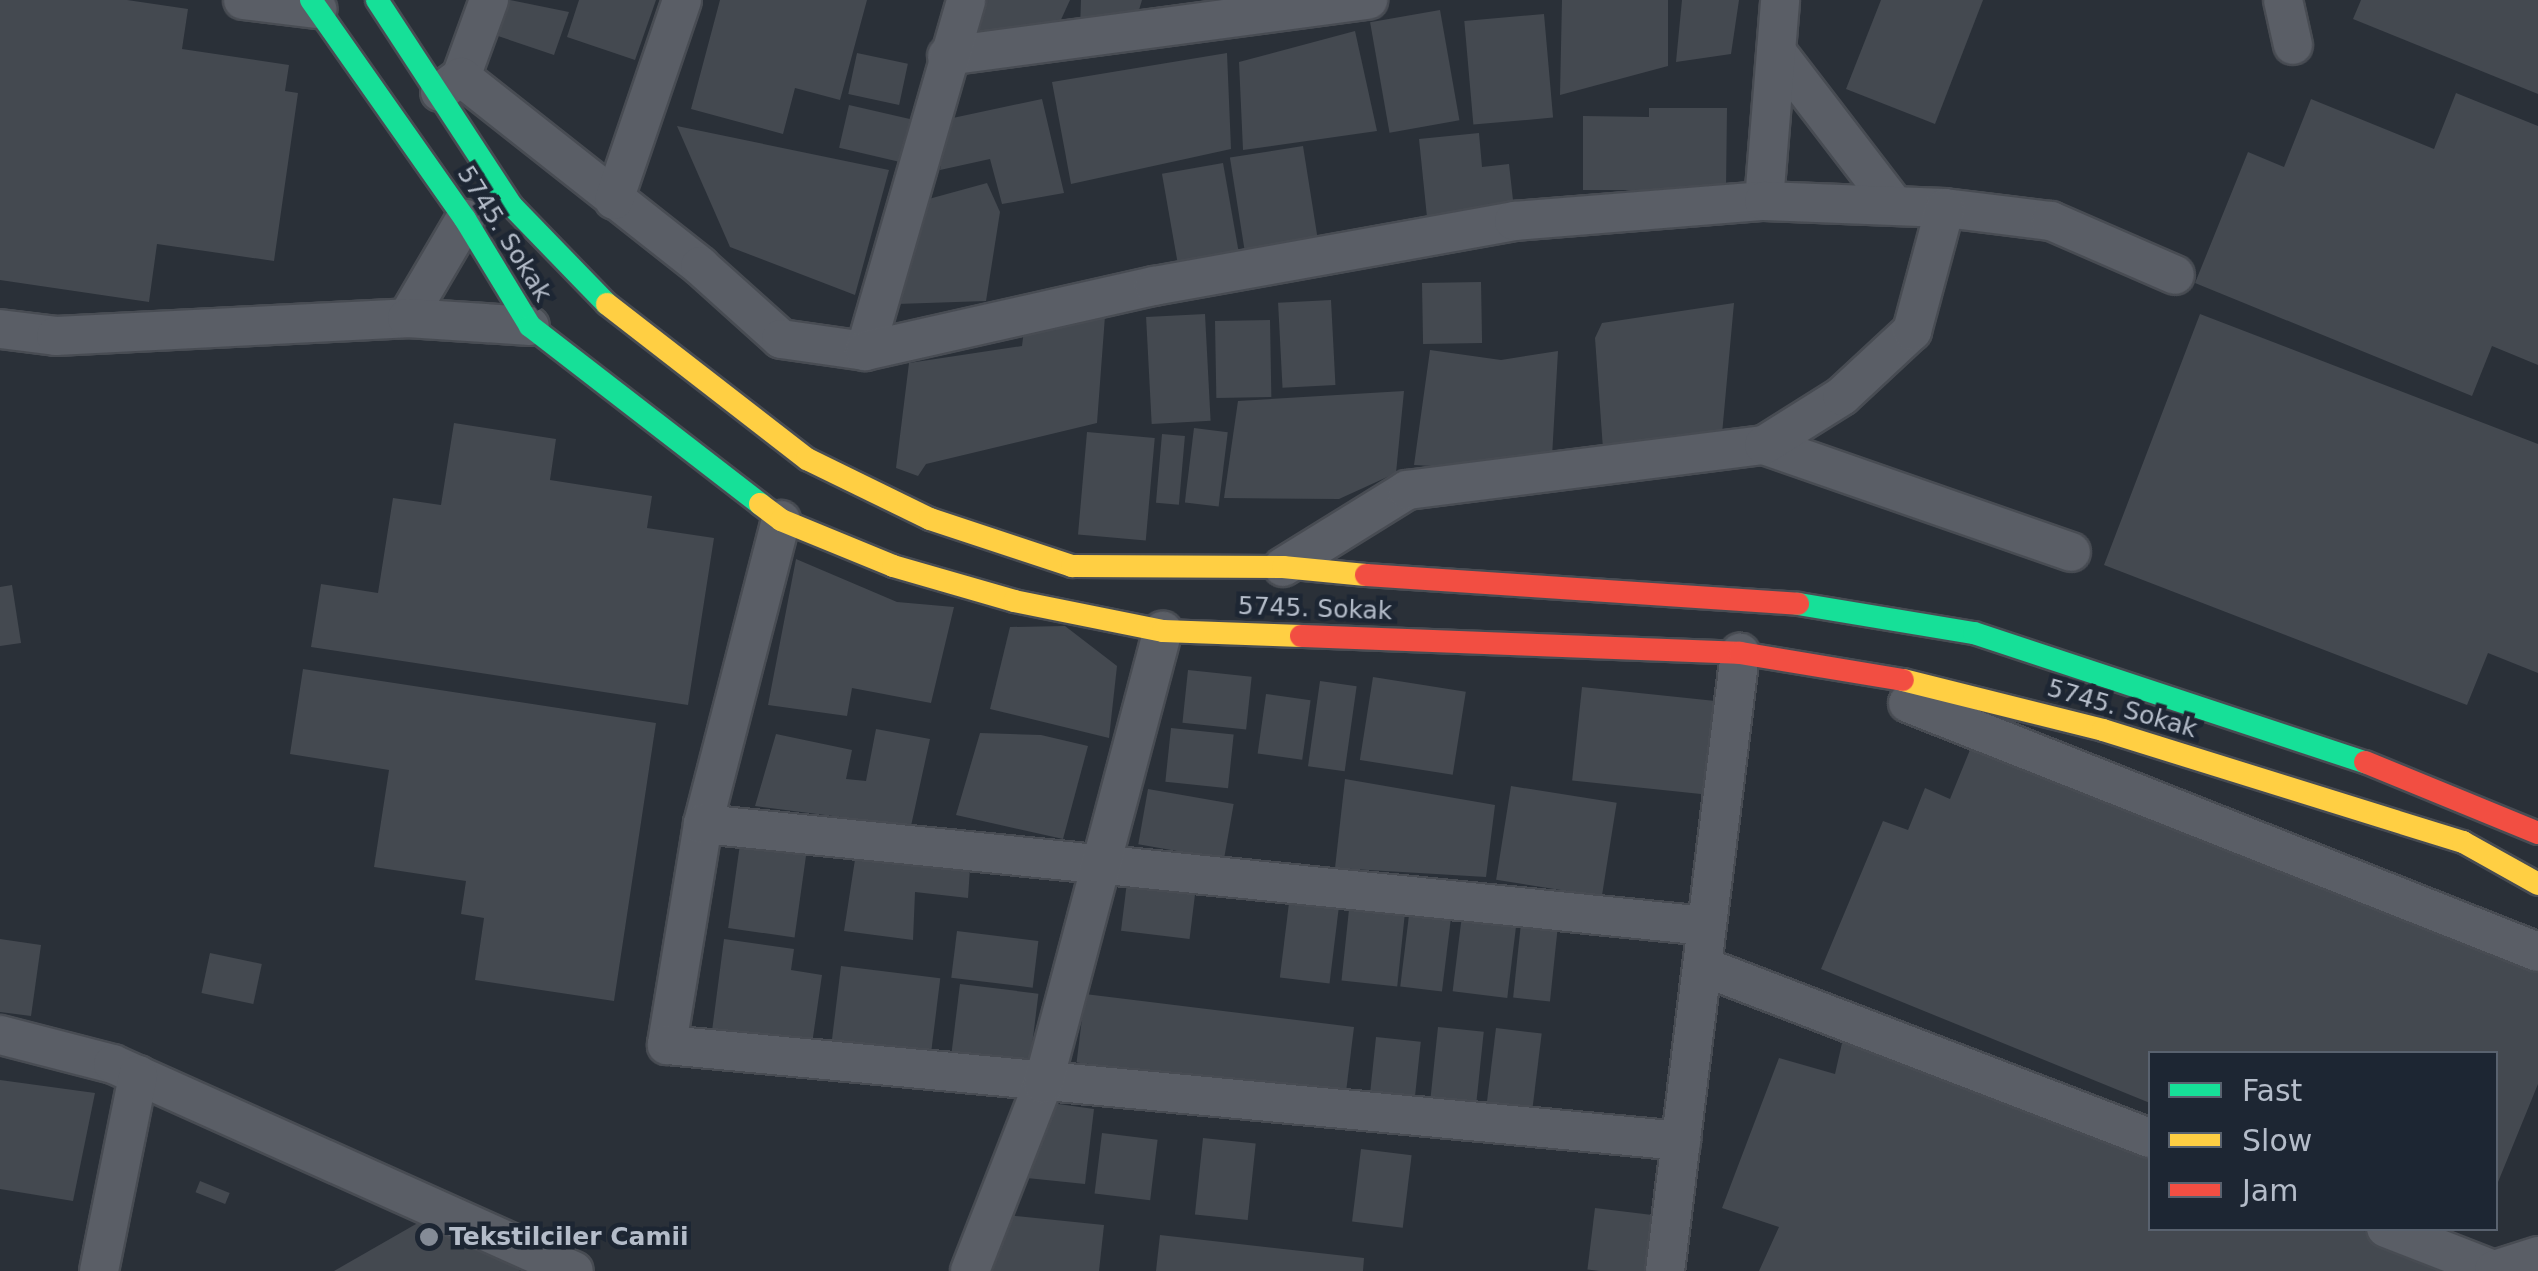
<!DOCTYPE html>
<style>
body{margin:0}
#map{position:relative;width:2538px;height:1271px;overflow:hidden;background:#2a3038;font-family:"DejaVu Sans",sans-serif}
div>[style]{position:absolute}
[style*='--x']{left:calc(var(--x)*1px);top:calc(var(--y)*1px);width:calc(var(--w)*1px);rotate:calc(var(--a)*1deg)}
.building>*{inset:0;background:#444950;transform-origin:0 0}
.roads{filter:drop-shadow(2px 0 #484c53) drop-shadow(-2px 0 #484c53) drop-shadow(0 2px #484c53) drop-shadow(0 -2px #484c53)}
.street>*{height:38px;margin:-19px;padding:0 19px;transform-origin:19px;border-radius:19px;background:#5a5e66}
.fast>*{height:22px;margin:-11px;padding:0 11px;transform-origin:11px;border-radius:11px;background:#16e098}
.slow>*{height:22px;margin:-11px;padding:0 11px;transform-origin:11px;border-radius:11px;background:#ffcf43}
.jam>*{height:22px;margin:-11px;padding:0 11px;transform-origin:11px;border-radius:11px;background:#f24e42}
.dots>*{width:28px;height:28px;translate:-50% -50%;box-sizing:border-box;border:5px solid #1d2633;border-radius:50%}
span{translate:-50% -50%;white-space:nowrap;text-align:center;line-height:1.15;-webkit-text-stroke:9px #1d2633;paint-order:stroke}
.street-label{font-size:25px;color:#b4bcc9}
.poi-label{font-size:25px;color:#b4bcc9;font-weight:700}
.left{translate:0 -50%;text-align:left}
.legend{position:absolute;left:2148px;top:1051px;width:350px;height:180px;box-sizing:border-box;background:#1d2633;border:2px solid #59626f;margin:0;padding:12px 18px;list-style:none;font-size:30px;color:#b4bcc9}
.legend li{display:flex;align-items:center;gap:20px;height:50px}
.legend b{width:50px;border:2px solid #59626f}
</style>
<div id="map">
<div class="building">
<i style="clip-path:polygon(0 0,127px 0,188px 9px,182px 49px,289px 65px,285px 91px,298px 93px,274px 261px,157px 244px,149px 302px,0 280px)"></i>
<i style="clip-path:polygon(510px 0,569px 12px,554px 55px,498px 36px)"></i>
<i style="clip-path:polygon(579px 0,656px 0,635px 60px,567px 37px)"></i>
<i style="clip-path:polygon(720px 0,867px 0,840px 100px,795px 88px,783px 134px,691px 109px)"></i>
<i style="clip-path:polygon(983px 0,1070px 0,1054px 35px,970px 44px)"></i>
<i style="clip-path:polygon(1081px 0,1142px 0,1136px 20px,1080px 30px)"></i>
<i style="clip-path:polygon(1562px 0,1668px 0,1668px 66px,1560px 95px)"></i>
<i style="clip-path:polygon(1682px 0,1739px 0,1731px 54px,1676px 62px)"></i>
<i style="clip-path:polygon(1881px 0,1983px 0,1935px 124px,1846px 89px)"></i>
<i style="clip-path:polygon(2361px 0,2538px 0,2538px 94px,2353px 19px)"></i>
<i style="left:1440px;top:10px;width:112px;height:71px;rotate:80deg"></i>
<i style="left:1544px;top:14px;width:104px;height:80px;rotate:85deg"></i>
<i style="clip-path:polygon(1355px 31px,1377px 131px,1243px 150px,1239px 62px)"></i>
<i style="left:857px;top:53px;width:52px;height:42px;rotate:12deg"></i>
<i style="clip-path:polygon(1227px 53px,1231px 149px,1071px 184px,1052px 82px)"></i>
<i style="clip-path:polygon(2456px 93px,2538px 126px,2538px 365px,2492px 346px,2472px 396px,2195px 283px,2248px 152px,2284px 167px,2311px 99px,2434px 149px)"></i>
<i style="clip-path:polygon(1042px 99px,1064px 193px,1002px 204px,990px 159px,940px 170px,948px 119px)"></i>
<i style="left:849px;top:105px;width:68px;height:44px;rotate:13deg"></i>
<i style="clip-path:polygon(1649px 108px,1727px 108px,1726px 190px,1583px 190px,1583px 116px,1649px 117px)"></i>
<i style="clip-path:polygon(677px 126px,889px 170px,855px 295px,730px 247px)"></i>
<i style="clip-path:polygon(1479px 133px,1482px 167px,1509px 164px,1515px 218px,1428px 227px,1419px 139px)"></i>
<i style="left:1303px;top:146px;width:99px;height:74px;rotate:81deg"></i>
<i style="left:1223px;top:163px;width:91px;height:62px;rotate:80deg"></i>
<i style="clip-path:polygon(987px 183px,1000px 212px,986px 301px,897px 304px,925px 200px)"></i>
<i style="left:1481px;top:282px;width:61px;height:59px;rotate:89deg"></i>
<i style="left:1331px;top:300px;width:85px;height:53px;rotate:87deg"></i>
<i style="clip-path:polygon(1734px 303px,1722px 434px,1603px 449px,1595px 338px,1602px 323px)"></i>
<i style="left:1205px;top:314px;width:107px;height:59px;rotate:87deg"></i>
<i style="clip-path:polygon(2200px 314px,2538px 444px,2538px 673px,2488px 653px,2467px 705px,2104px 565px)"></i>
<i style="clip-path:polygon(1105px 316px,1097px 423px,926px 464px,918px 476px,896px 468px,909px 363px,1022px 346px,1024px 330px)"></i>
<i style="left:1270px;top:320px;width:77px;height:55px;rotate:89deg"></i>
<i style="clip-path:polygon(1430px 350px,1501px 360px,1558px 351px,1552px 457px,1483px 469px,1414px 465px)"></i>
<i style="clip-path:polygon(1404px 391px,1396px 473px,1339px 499px,1224px 498px,1238px 401px)"></i>
<i style="clip-path:polygon(454px 423px,556px 439px,550px 480px,652px 496px,647px 528px,714px 538px,688px 705px,311px 647px,321px 584px,378px 593px,393px 498px,441px 505px)"></i>
<i style="left:1194px;top:428px;width:34px;height:75px;rotate:7deg"></i>
<i style="left:1087px;top:432px;width:68px;height:103px;rotate:5deg"></i>
<i style="left:1162px;top:434px;width:23px;height:69px;rotate:5deg"></i>
<i style="clip-path:polygon(796px 559px,897px 602px,954px 607px,931px 703px,852px 688px,847px 716px,768px 705px)"></i>
<i style="clip-path:polygon(12px 585px,21px 643px,0 646px,0 587px)"></i>
<i style="clip-path:polygon(1065px 626px,1117px 666px,1109px 738px,990px 709px,1010px 627px)"></i>
<i style="clip-path:polygon(303px 669px,656px 723px,614px 1001px,475px 980px,484px 918px,461px 914px,466px 881px,374px 867px,389px 770px,290px 754px)"></i>
<i style="left:1188px;top:670px;width:64px;height:53px;rotate:6deg"></i>
<i style="left:1373px;top:677px;width:94px;height:84px;rotate:9deg"></i>
<i style="left:1320px;top:681px;width:37px;height:86px;rotate:8deg"></i>
<i style="left:1582px;top:687px;width:139px;height:94px;rotate:6deg"></i>
<i style="left:1266px;top:694px;width:45px;height:60px;rotate:8deg"></i>
<i style="left:1171px;top:728px;width:63px;height:54px;rotate:6deg"></i>
<i style="clip-path:polygon(876px 729px,930px 739px,911px 826px,755px 806px,776px 734px,852px 750px,846px 779px,866px 781px)"></i>
<i style="clip-path:polygon(980px 733px,1041px 735px,1088px 746px,1063px 839px,956px 815px)"></i>
<i style="clip-path:polygon(1974px 740px,2538px 971px,2538px 1084px,2496px 1187px,2496px 1054px,2150px 1054px,2150px 1103px,1821px 969px,1883px 821px,1908px 830px,1925px 788px,1950px 799px)"></i>
<i style="clip-path:polygon(1345px 779px,1495px 805px,1486px 877px,1335px 868px)"></i>
<i style="left:1511px;top:786px;width:107px;height:95px;rotate:9deg"></i>
<i style="left:1148px;top:789px;width:87px;height:56px;rotate:10deg"></i>
<i style="left:741px;top:837px;width:67px;height:92px;rotate:8deg"></i>
<i style="clip-path:polygon(856px 853px,970px 868px,968px 898px,915px 892px,913px 940px,844px 931px)"></i>
<i style="left:1127px;top:882px;width:69px;height:49px;rotate:7deg"></i>
<i style="left:1350px;top:900px;width:56px;height:81px;rotate:6deg"></i>
<i style="left:1289px;top:903px;width:50px;height:75px;rotate:7deg"></i>
<i style="left:1410px;top:907px;width:42px;height:80px;rotate:7deg"></i>
<i style="left:1463px;top:907px;width:55px;height:85px;rotate:7deg"></i>
<i style="left:1521px;top:923px;width:37px;height:75px;rotate:6deg"></i>
<i style="left:957px;top:931px;width:82px;height:47px;rotate:7deg"></i>
<i style="clip-path:polygon(0 939px,41px 945px,31px 1016px,0 1012px)"></i>
<i style="clip-path:polygon(724px 939px,794px 949px,791px 970px,822px 975px,812px 1044px,712px 1031px)"></i>
<i style="left:210px;top:953px;width:53px;height:41px;rotate:12deg"></i>
<i style="left:841px;top:966px;width:100px;height:77px;rotate:7deg"></i>
<i style="left:960px;top:984px;width:79px;height:76px;rotate:7deg"></i>
<i style="left:1085px;top:994px;width:271px;height:69px;rotate:7deg"></i>
<i style="left:1438px;top:1027px;width:46px;height:78px;rotate:6deg"></i>
<i style="left:1496px;top:1028px;width:46px;height:83px;rotate:7deg"></i>
<i style="clip-path:polygon(1873px 1035px,2150px 1146px,2150px 1228px,2357px 1228px,2462px 1271px,1759px 1271px,1779px 1227px,1722px 1208px,1779px 1058px,1835px 1074px,1842px 1043px,1864px 1049px)"></i>
<i style="left:1376px;top:1037px;width:45px;height:66px;rotate:6deg"></i>
<i style="clip-path:polygon(0 1080px,95px 1093px,73px 1201px,0 1189px)"></i>
<i style="clip-path:polygon(1044px 1102px,1094px 1109px,1085px 1184px,1017px 1177px)"></i>
<i style="left:1102px;top:1133px;width:56px;height:61px;rotate:7deg"></i>
<i style="left:1203px;top:1138px;width:53px;height:77px;rotate:6deg"></i>
<i style="left:1361px;top:1149px;width:51px;height:73px;rotate:7deg"></i>
<i style="left:200px;top:1181px;width:32px;height:12px;rotate:22deg"></i>
<i style="left:1595px;top:1208px;width:64px;height:62px;rotate:7deg"></i>
<i style="clip-path:polygon(1006px 1215px,1104px 1225px,1099px 1271px,982px 1271px)"></i>
<i style="clip-path:polygon(423px 1220px,505px 1253px,520px 1271px,334px 1271px)"></i>
<i style="clip-path:polygon(1160px 1235px,1364px 1258px,1363px 1271px,1156px 1271px)"></i>
</div>
<div class="roads">
<div class="street">
<i style="--x:243;--y:0;--w:75;--a:6.9"></i>
<i style="--x:2283;--y:0;--w:46;--a:77.5"></i>
<i style="--x:1776;--y:51;--w:195;--a:52.5"></i>
<i style="--x:947;--y:56;--w:425;--a:-7.6"></i>
<i style="--x:461;--y:77;--w:82;--a:-70"></i>
<i style="--x:440;--y:92;--w:26;--a:-36"></i>
<i style="--x:461;--y:77;--w:305;--a:38.3"></i>
<i style="--x:700;--y:266;--w:109;--a:42"></i>
<i style="--x:781;--y:339;--w:85;--a:8.1"></i>
<i style="--x:865;--y:351;--w:365;--a:-73.9"></i>
<i style="--x:614;--y:200;--w:211;--a:-71.2"></i>
<i style="--x:1764;--y:201;--w:202;--a:-85.4"></i>
<i style="--x:407;--y:318;--w:115;--a:-59.6"></i>
<i style="--x:0;--y:329;--w:56;--a:7.1"></i>
<i style="--x:56;--y:336;--w:351;--a:-2.9"></i>
<i style="--x:407;--y:318;--w:123;--a:3.7"></i>
<i style="--x:865;--y:351;--w:296;--a:-12.7"></i>
<i style="--x:1154;--y:286;--w:366;--a:-10.2"></i>
<i style="--x:1514;--y:221;--w:251;--a:-4.6"></i>
<i style="--x:1764;--y:201;--w:181;--a:2.2"></i>
<i style="--x:1945;--y:208;--w:107;--a:7"></i>
<i style="--x:2051;--y:221;--w:135;--a:23.5"></i>
<i style="--x:1764;--y:445;--w:325;--a:19.2"></i>
<i style="--x:781;--y:520;--w:314;--a:104.4"></i>
<i style="--x:703;--y:824;--w:224;--a:99.3"></i>
<i style="--x:667;--y:1045;--w:1019;--a:5.41"></i>
<i style="--x:1283;--y:567;--w:146;--a:-31.8"></i>
<i style="--x:1407;--y:490;--w:360;--a:-7.2"></i>
<i style="--x:1764;--y:445;--w:92;--a:-32.1"></i>
<i style="--x:1842;--y:396;--w:96;--a:-42.9"></i>
<i style="--x:1912;--y:331;--w:127;--a:-75"></i>
<i style="--x:1908;--y:703;--w:677;--a:21.57"></i>
<i style="--x:703;--y:824;--w:1008;--a:5.81"></i>
<i style="--x:1704;--y:967;--w:478;--a:21"></i>
<i style="--x:0;--y:1035;--w:117;--a:14.4"></i>
<i style="--x:113;--y:1064;--w:505;--a:24.18"></i>
<i style="--x:2386;--y:1228;--w:116;--a:21.3"></i>
<i style="--x:2494;--y:1270;--w:46;--a:-17.7"></i>
<i style="--x:99;--y:1271;--w:200;--a:-78.7"></i>
<i style="--x:970;--y:1271;--w:201;--a:-68.7"></i>
<i style="--x:1043;--y:1084;--w:469;--a:-75.2"></i>
<i style="--x:1665;--y:1271;--w:623;--a:-83.08"></i>
</div>
<div class="fast">
<i style="--x:311;--y:0;--w:268;--a:54.9"></i>
<i style="--x:465;--y:219;--w:125;--a:58.7"></i>
<i style="--x:530;--y:326;--w:291;--a:37.7"></i>
<i style="--x:377;--y:0;--w:246;--a:56.8"></i>
<i style="--x:512;--y:206;--w:136;--a:45.9"></i>
<i style="--x:1798;--y:604;--w:178;--a:9.4"></i>
<i style="--x:1974;--y:633;--w:412;--a:18.3"></i>
</div>
<div class="slow">
<i style="--x:607;--y:304;--w:253;--a:37.8"></i>
<i style="--x:807;--y:459;--w:137;--a:26"></i>
<i style="--x:930;--y:519;--w:150;--a:18.3"></i>
<i style="--x:1072;--y:566;--w:211;--a:0.3"></i>
<i style="--x:1283;--y:567;--w:83;--a:5.5"></i>
<i style="--x:760;--y:504;--w:26;--a:37"></i>
<i style="--x:781;--y:520;--w:121;--a:22.3"></i>
<i style="--x:893;--y:566;--w:126;--a:16.1"></i>
<i style="--x:1014;--y:601;--w:152;--a:11.4"></i>
<i style="--x:1163;--y:631;--w:138;--a:2.1"></i>
<i style="--x:1903;--y:680;--w:206;--a:14"></i>
<i style="--x:2103;--y:730;--w:377;--a:17.3"></i>
<i style="--x:2463;--y:842;--w:86;--a:29.2"></i>
</div>
<div class="jam">
<i style="--x:1366;--y:575;--w:433;--a:3.8"></i>
<i style="--x:1301;--y:636;--w:439;--a:2.2"></i>
<i style="--x:1740;--y:653;--w:165;--a:9.4"></i>
<i style="--x:2365;--y:762;--w:187;--a:22.3"></i>
</div>
</div>
<div class="dots">
<i style="left:429px;top:1237px;background:#848b96"></i>
</div>
<div class="street-label">
<span style="left:504px;top:234px;rotate:58deg">5745. Sokak</span>
<span style="left:1315px;top:609px;rotate:2deg">5745. Sokak</span>
<span style="left:2122px;top:709px;rotate:16deg">5745. Sokak</span>
</div>
<div class="poi-label">
<span class="left" style="left:449px;top:1237px">Tekstilciler Camii</span>
</div>
<ul class="legend">
<li><b style="height:12px;background:#16e098"></b>Fast</li>
<li><b style="height:12px;background:#ffcf43"></b>Slow</li>
<li><b style="height:12px;background:#f24e42"></b>Jam</li>
</ul>
</div>
